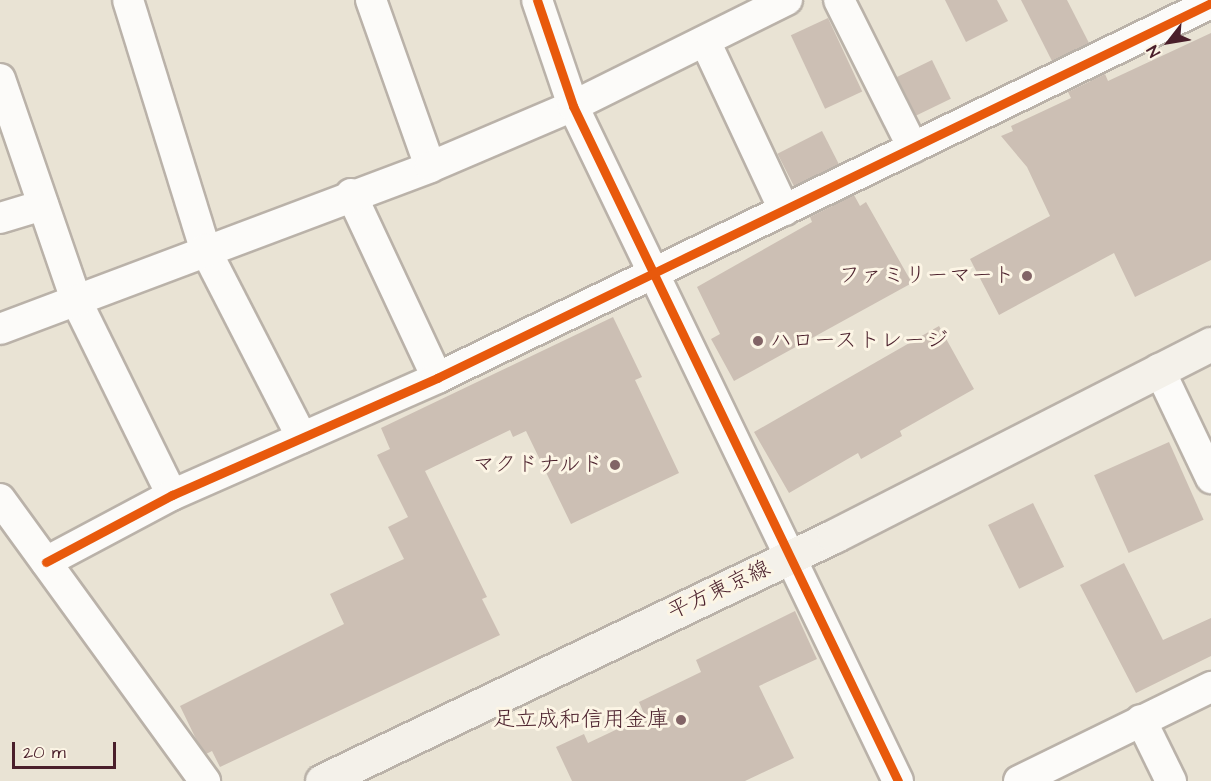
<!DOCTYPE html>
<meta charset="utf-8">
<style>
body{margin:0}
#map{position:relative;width:1211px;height:781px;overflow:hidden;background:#e9e3d4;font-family:"Architects Daughter","Klee One",sans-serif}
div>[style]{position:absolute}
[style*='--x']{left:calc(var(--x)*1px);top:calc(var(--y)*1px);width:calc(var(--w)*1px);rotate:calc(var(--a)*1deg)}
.building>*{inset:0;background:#ccbfb4;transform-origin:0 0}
.roads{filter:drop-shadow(2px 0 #bab2a9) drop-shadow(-2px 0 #bab2a9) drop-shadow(0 2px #bab2a9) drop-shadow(0 -2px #bab2a9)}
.street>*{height:30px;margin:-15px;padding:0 15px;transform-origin:15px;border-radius:15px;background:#fcfbf9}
.secondary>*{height:33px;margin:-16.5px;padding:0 16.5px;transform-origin:16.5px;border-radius:16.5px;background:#f4f1ea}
.cycleway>*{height:9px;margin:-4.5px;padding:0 4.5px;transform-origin:4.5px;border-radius:4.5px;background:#e8590c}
.dots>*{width:16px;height:16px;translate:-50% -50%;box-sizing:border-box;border:3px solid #fcf5e5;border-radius:50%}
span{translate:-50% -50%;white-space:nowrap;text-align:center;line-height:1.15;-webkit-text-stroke:6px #fcf5e5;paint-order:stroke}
.poi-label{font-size:22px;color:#4a1f2b}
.right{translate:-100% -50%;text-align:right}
.left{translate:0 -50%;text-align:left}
.street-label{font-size:22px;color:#4a1f2b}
.north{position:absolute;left:1139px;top:12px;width:60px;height:60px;-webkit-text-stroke:4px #fcf5e5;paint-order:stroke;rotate:239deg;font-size:16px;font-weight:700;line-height:24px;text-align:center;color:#4a1f2b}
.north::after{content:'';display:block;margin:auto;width:21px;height:27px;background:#4a1f2b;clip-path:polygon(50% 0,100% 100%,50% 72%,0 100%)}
.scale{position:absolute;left:12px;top:742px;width:104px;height:27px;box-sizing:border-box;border:3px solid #4a1f2b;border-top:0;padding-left:8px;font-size:18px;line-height:21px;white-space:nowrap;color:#4a1f2b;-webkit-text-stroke:4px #fcf5e5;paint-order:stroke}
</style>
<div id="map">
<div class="building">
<i style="clip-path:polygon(945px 0,997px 0,1008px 21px,966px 42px)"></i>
<i style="clip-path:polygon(1021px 0,1067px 0,1089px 43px,1052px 61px)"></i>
<i style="left:828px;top:18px;width:81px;height:41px;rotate:65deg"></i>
<i style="clip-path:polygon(1211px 33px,1211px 260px,1135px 297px,1114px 253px,999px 315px,970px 259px,1050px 216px,1027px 167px,1001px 136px,1013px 131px,1011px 126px,1071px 98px,1068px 92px,1105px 74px,1108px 81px)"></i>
<i style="left:932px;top:60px;width:43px;height:39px;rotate:64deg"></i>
<i style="left:822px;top:131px;width:37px;height:50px;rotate:63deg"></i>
<i style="clip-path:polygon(854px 195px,860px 206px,866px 202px,912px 283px,734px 381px,711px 339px,720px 334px,697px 287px,812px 222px,810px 217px)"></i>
<i style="clip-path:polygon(613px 317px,642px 377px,635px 380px,679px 473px,571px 524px,526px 431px,513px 437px,510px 430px,425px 471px,487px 597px,482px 599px,500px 635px,220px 767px,212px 751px,206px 754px,196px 739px,180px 706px,344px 624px,330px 594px,404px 559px,388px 527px,408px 517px,377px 455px,390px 449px,381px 428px)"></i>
<i style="clip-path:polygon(939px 326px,974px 389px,900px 431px,902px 436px,861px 459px,858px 453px,789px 493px,754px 432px)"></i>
<i style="left:1169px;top:442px;width:85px;height:82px;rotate:66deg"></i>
<i style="left:1033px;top:503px;width:71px;height:50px;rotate:64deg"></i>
<i style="clip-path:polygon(1124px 563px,1163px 640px,1211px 618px,1211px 656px,1136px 693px,1080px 585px)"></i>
<i style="clip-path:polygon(795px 611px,817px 659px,759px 686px,794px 758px,745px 781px,572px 781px,556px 747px,584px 734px,588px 743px,645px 716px,639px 702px,701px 672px,696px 660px)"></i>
</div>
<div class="roads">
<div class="street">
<i style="--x:128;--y:0;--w:261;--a:72.8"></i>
<i style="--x:205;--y:249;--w:212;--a:62.8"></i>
<i style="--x:371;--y:0;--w:177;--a:70.5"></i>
<i style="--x:537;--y:0;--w:112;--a:71.2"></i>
<i style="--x:573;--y:106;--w:749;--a:64.29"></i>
<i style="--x:839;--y:0;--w:165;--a:63.4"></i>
<i style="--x:705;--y:41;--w:187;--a:64.9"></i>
<i style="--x:0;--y:79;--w:234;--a:71"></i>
<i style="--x:76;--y:300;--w:217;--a:63.8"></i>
<i style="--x:351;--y:194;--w:203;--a:64.9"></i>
<i style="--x:0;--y:218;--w:45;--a:-16.8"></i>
<i style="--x:0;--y:329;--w:460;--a:-20.6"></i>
<i style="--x:430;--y:167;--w:155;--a:-23.1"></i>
<i style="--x:573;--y:106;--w:239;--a:-26.4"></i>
<i style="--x:1159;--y:369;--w:121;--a:64.5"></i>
<i style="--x:0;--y:499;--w:349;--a:54"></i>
<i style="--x:46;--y:562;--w:143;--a:-28"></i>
<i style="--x:172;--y:495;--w:290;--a:-23.8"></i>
<i style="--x:437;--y:378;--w:860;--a:-25.85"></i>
<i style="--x:1141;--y:720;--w:68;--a:63.8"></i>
<i style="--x:1019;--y:781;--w:214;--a:-26.1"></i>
</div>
<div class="secondary">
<i style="--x:322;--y:781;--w:568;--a:-25.57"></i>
<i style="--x:834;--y:536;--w:423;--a:-27"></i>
</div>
</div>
<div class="cycleway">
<i style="--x:537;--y:0;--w:112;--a:71.2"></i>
<i style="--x:573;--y:106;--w:749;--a:64.29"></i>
<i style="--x:46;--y:562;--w:143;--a:-28"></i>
<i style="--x:172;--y:495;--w:290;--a:-23.8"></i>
<i style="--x:437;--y:378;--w:860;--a:-25.85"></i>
</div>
<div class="dots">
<i style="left:1027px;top:276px;background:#826466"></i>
<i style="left:758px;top:341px;background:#826466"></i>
<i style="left:615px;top:465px;background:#826466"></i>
<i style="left:681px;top:720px;background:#826466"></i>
</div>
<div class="poi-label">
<span class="right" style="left:1015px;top:276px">ファミリーマート</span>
<span class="left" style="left:770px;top:341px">ハローストレージ</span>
<span class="right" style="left:603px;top:465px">マクドナルド</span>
<span class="right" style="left:669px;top:720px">足立成和信用金庫</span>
</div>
<div class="street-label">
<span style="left:719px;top:590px;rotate:-25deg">平方東京線</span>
</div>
<div class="north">N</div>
<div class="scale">20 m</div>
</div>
